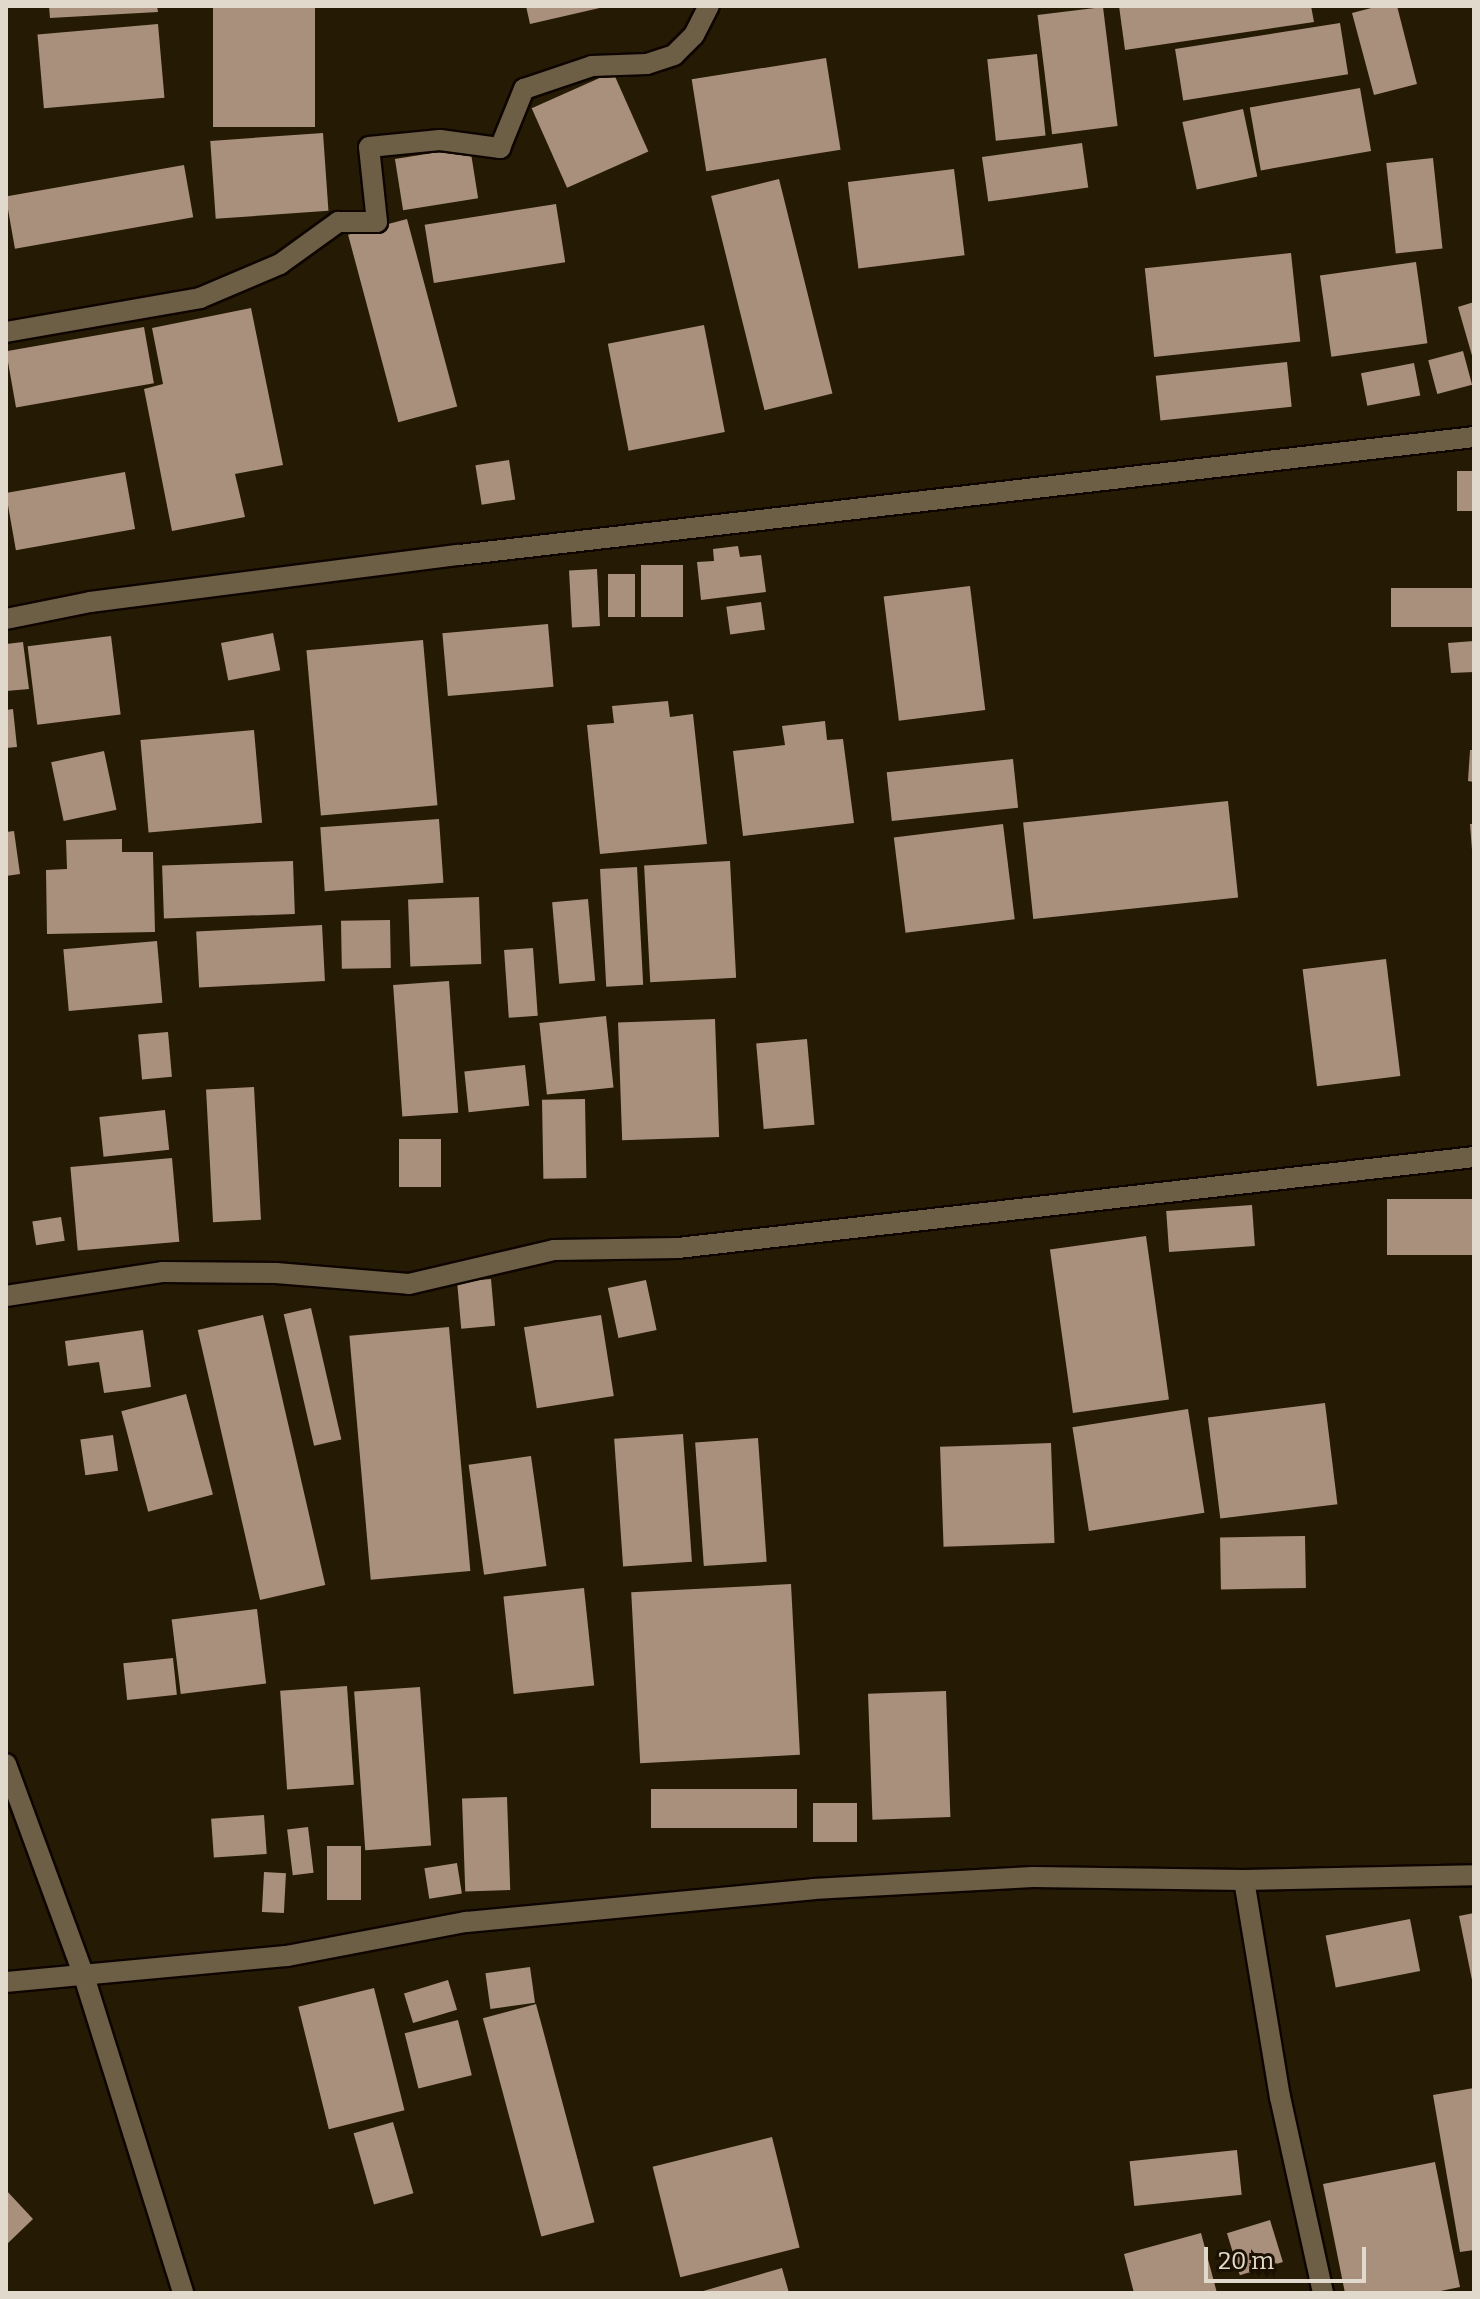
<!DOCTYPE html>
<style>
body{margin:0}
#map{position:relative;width:1480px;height:2299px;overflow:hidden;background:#251a03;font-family:Bitter,serif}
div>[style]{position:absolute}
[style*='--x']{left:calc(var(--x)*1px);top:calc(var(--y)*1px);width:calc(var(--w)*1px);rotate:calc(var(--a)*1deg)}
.building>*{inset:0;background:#a9907c;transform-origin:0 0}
.roads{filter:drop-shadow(2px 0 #0e0500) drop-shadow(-2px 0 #0e0500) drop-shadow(0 2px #0e0500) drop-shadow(0 -2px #0e0500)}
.street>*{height:20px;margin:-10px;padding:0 10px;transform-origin:10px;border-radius:10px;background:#6c5f46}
span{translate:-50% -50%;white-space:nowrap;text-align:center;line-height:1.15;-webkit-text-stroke:8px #1c1100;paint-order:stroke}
.frame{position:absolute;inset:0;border:8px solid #e1dacc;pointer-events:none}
.scale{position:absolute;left:1204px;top:2247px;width:162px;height:36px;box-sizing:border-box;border:4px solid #e1dacc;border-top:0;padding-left:10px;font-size:24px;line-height:28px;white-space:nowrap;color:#e1dacc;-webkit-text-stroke:6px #1c1100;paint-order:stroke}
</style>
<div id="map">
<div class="building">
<i style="clip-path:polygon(49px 6px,157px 6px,158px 12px,50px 18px)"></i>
<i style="left:213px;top:6px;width:102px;height:121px"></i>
<i style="clip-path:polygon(526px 6px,603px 6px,604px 7px,530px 24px)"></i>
<i style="clip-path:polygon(1119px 6px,1311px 6px,1314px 22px,1125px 50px)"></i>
<i style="clip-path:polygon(1379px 6px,1397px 6px,1417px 84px,1374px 95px,1352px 13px)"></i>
<i style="left:1103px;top:7px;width:120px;height:66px;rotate:83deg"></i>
<i style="left:1340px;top:23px;width:52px;height:167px;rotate:81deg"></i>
<i style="left:158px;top:24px;width:74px;height:121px;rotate:85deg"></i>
<i style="left:1037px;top:54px;width:82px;height:50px;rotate:84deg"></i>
<i style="left:826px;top:58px;width:93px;height:136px;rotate:81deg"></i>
<i style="left:613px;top:72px;width:87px;height:89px;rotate:66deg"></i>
<i style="left:1360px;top:88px;width:64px;height:112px;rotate:80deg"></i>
<i style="left:1243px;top:109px;width:69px;height:62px;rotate:78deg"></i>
<i style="left:323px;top:133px;width:78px;height:113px;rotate:86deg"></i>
<i style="left:1082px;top:143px;width:45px;height:101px;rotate:82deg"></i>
<i style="left:470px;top:147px;width:52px;height:76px;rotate:81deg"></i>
<i style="left:1433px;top:158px;width:91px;height:47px;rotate:84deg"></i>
<i style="left:184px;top:165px;width:53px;height:181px;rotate:80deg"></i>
<i style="left:954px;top:169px;width:87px;height:107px;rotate:83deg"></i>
<i style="left:779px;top:179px;width:221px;height:70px;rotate:76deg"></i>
<i style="left:556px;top:204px;width:59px;height:133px;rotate:81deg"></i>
<i style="left:407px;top:219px;width:194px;height:61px;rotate:75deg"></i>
<i style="left:1291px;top:253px;width:89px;height:147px;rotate:84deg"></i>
<i style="left:1416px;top:262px;width:82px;height:97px;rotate:82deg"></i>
<i style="clip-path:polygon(1474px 302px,1474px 359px,1473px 359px,1458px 307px)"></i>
<i style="clip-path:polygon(251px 308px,283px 465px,235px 474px,245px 517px,172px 531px,144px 389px,163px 384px,152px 328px)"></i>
<i style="left:704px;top:325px;width:109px;height:98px;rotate:79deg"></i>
<i style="left:144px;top:327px;width:57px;height:140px;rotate:80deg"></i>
<i style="left:1463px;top:351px;width:35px;height:36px;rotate:75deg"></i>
<i style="left:1287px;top:362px;width:45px;height:132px;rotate:84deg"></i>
<i style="left:1414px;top:363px;width:33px;height:54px;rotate:79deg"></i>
<i style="left:509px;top:460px;width:40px;height:34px;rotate:81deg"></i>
<i style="left:1457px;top:471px;width:17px;height:40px"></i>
<i style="left:125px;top:472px;width:58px;height:121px;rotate:80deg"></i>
<i style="clip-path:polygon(738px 546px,740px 557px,761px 555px,766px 592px,701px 600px,697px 562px,714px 561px,713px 549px)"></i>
<i style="left:641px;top:565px;width:42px;height:52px"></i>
<i style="left:597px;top:569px;width:57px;height:28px;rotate:87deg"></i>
<i style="left:608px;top:574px;width:27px;height:43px"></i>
<i style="left:970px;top:586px;width:125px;height:87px;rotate:83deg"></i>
<i style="left:1474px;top:588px;width:39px;height:83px;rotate:90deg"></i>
<i style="left:761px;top:602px;width:28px;height:35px;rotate:82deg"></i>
<i style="left:548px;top:624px;width:63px;height:106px;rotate:85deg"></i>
<i style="left:273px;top:633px;width:38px;height:53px;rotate:79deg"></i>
<i style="left:111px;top:636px;width:79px;height:84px;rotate:83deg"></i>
<i style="left:423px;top:640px;width:166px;height:117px;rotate:85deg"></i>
<i style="clip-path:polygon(1474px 641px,1474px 672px,1451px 673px,1448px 643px)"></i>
<i style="clip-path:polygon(23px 642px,29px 689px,6px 691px,6px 644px)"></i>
<i style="clip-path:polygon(668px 701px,670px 717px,693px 714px,707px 844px,600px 854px,587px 725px,614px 723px,612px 706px)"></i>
<i style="clip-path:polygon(13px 709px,17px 747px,6px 748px,6px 710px)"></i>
<i style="clip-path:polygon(825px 721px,827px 740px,843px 739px,854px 823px,743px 836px,733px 751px,785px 745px,782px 726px)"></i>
<i style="left:254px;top:730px;width:93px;height:114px;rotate:85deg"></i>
<i style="clip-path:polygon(1470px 750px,1474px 750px,1474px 782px,1468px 781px)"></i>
<i style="left:104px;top:751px;width:60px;height:54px;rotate:78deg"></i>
<i style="left:1013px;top:759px;width:49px;height:127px;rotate:84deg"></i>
<i style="left:1228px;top:801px;width:97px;height:206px;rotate:84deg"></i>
<i style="left:439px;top:819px;width:64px;height:119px;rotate:86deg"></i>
<i style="left:1003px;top:824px;width:96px;height:110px;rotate:83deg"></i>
<i style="clip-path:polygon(1470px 824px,1474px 824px,1474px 850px,1472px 850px)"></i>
<i style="clip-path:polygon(14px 831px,20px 874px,6px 876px,6px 832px)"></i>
<i style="clip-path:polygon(122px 839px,122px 852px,153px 852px,155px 932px,47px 934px,46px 870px,67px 869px,66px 840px)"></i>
<i style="left:293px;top:861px;width:53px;height:131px;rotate:88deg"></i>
<i style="left:730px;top:861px;width:117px;height:86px;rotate:87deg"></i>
<i style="left:637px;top:867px;width:118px;height:37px;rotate:87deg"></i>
<i style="left:479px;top:897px;width:67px;height:71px;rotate:88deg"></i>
<i style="left:588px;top:899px;width:82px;height:36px;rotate:85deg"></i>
<i style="left:390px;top:920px;width:48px;height:49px;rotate:89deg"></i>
<i style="left:322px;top:925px;width:56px;height:126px;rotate:87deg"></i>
<i style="left:157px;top:941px;width:62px;height:94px;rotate:85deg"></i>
<i style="left:533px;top:948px;width:68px;height:29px;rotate:86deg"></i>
<i style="left:1386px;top:959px;width:118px;height:84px;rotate:83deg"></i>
<i style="left:449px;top:981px;width:132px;height:56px;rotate:86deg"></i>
<i style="left:606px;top:1016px;width:72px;height:67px;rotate:84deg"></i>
<i style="left:715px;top:1019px;width:118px;height:97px;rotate:88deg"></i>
<i style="left:168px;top:1032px;width:45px;height:30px;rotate:85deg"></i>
<i style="left:807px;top:1039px;width:86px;height:51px;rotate:85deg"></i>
<i style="left:525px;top:1065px;width:41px;height:61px;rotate:84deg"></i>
<i style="left:254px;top:1087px;width:133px;height:48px;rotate:87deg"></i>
<i style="left:585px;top:1099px;width:79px;height:43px;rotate:89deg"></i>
<i style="left:165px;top:1110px;width:40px;height:66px;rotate:84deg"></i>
<i style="left:399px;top:1139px;width:42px;height:48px"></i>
<i style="left:172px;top:1158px;width:84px;height:102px;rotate:85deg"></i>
<i style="left:1474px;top:1199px;width:56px;height:87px;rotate:90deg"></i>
<i style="left:1252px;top:1205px;width:41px;height:86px;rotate:86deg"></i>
<i style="left:61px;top:1217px;width:24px;height:29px;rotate:81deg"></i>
<i style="left:1146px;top:1236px;width:165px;height:97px;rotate:82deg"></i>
<i style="left:491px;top:1279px;width:47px;height:34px;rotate:85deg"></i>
<i style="left:646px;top:1280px;width:51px;height:39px;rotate:78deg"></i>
<i style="left:311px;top:1308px;width:135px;height:28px;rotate:77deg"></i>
<i style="left:263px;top:1315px;width:277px;height:67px;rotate:77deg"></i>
<i style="left:601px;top:1315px;width:82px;height:78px;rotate:81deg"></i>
<i style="left:449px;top:1327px;width:245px;height:100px;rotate:85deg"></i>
<i style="clip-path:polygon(143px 1330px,151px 1387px,104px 1393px,99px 1362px,68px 1366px,65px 1341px)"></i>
<i style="left:186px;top:1394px;width:104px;height:67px;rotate:75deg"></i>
<i style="left:1325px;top:1403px;width:102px;height:118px;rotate:83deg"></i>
<i style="left:1188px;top:1409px;width:105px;height:117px;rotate:81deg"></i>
<i style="left:683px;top:1434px;width:128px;height:69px;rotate:86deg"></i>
<i style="left:113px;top:1435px;width:36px;height:33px;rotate:82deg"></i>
<i style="left:758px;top:1438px;width:124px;height:63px;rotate:86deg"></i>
<i style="left:1051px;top:1443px;width:100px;height:111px;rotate:88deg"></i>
<i style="left:531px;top:1456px;width:111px;height:63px;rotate:82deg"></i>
<i style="left:1305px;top:1536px;width:52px;height:85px;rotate:89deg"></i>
<i style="left:791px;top:1584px;width:171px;height:160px;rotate:87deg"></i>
<i style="left:584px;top:1588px;width:98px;height:81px;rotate:84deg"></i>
<i style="left:257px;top:1609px;width:75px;height:86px;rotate:83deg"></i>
<i style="left:173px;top:1658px;width:37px;height:50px;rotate:84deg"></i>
<i style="left:347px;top:1686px;width:99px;height:67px;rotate:86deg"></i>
<i style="left:420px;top:1687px;width:159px;height:66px;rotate:86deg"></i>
<i style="left:946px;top:1691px;width:126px;height:78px;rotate:88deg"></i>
<i style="left:797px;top:1789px;width:39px;height:146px;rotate:90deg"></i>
<i style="left:507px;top:1797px;width:93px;height:45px;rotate:88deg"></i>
<i style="left:813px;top:1803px;width:44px;height:39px"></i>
<i style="left:264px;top:1815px;width:39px;height:53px;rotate:86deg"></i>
<i style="left:308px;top:1827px;width:46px;height:21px;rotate:83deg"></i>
<i style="left:327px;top:1846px;width:34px;height:54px"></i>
<i style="left:457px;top:1863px;width:31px;height:33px;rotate:81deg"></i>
<i style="left:264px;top:1872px;width:22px;height:40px;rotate:3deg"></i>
<i style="clip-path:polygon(1474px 1913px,1474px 1985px,1473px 1985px,1459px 1916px)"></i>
<i style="left:1410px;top:1919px;width:53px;height:86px;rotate:79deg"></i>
<i style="left:530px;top:1967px;width:36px;height:45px;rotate:82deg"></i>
<i style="left:448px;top:1980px;width:31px;height:46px;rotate:73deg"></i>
<i style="left:374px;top:1988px;width:126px;height:78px;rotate:76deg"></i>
<i style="left:536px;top:2004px;width:226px;height:55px;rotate:75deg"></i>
<i style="left:458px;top:2020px;width:57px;height:55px;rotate:76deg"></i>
<i style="clip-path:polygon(1474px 2088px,1474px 2250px,1460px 2252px,1433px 2095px)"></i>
<i style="left:393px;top:2122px;width:74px;height:41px;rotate:74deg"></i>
<i style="left:772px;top:2137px;width:114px;height:123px;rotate:76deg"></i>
<i style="left:1237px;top:2150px;width:45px;height:108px;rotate:84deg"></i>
<i style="clip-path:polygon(1435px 2162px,1460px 2287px,1431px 2293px,1345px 2293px,1323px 2184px)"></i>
<i style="clip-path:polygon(6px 2190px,33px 2219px,6px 2245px)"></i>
<i style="left:1270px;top:2220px;width:44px;height:45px;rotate:73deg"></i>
<i style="clip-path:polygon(1201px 2233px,1217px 2293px,1134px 2293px,1124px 2254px)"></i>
<i style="clip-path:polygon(782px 2268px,789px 2293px,700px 2293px,700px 2292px)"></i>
</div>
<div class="roads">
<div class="street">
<i style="--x:6;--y:332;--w:197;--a:-9.9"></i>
<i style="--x:200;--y:298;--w:87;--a:-23"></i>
<i style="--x:280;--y:264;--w:72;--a:-35.9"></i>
<i style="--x:338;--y:222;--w:39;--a:0"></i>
<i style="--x:377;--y:222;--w:75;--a:-96.1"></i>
<i style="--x:369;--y:147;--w:71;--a:-5.6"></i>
<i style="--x:440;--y:140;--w:61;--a:7.6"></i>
<i style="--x:500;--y:148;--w:64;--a:-67.9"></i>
<i style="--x:524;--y:89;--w:72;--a:-18.7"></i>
<i style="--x:592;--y:66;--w:55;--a:-2.1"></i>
<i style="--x:647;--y:64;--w:28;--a:-18"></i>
<i style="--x:674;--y:55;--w:28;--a:-45"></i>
<i style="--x:694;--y:35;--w:33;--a:-63"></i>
<i style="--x:6;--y:619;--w:86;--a:-11.4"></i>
<i style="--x:90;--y:602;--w:372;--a:-7.3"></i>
<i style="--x:459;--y:555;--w:1022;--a:-6.63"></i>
<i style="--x:6;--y:1296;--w:159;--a:-8.7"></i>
<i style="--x:163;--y:1272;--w:113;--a:0.5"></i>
<i style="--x:276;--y:1273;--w:133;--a:4.7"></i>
<i style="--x:409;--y:1284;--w:149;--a:-13.2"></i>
<i style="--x:554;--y:1250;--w:124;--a:-0.9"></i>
<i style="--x:678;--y:1248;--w:801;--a:-6.52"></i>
<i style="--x:6;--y:1764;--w:223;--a:69.8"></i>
<i style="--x:83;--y:1973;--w:335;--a:72.6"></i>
<i style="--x:1244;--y:1880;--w:220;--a:80.6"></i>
<i style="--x:1280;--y:2097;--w:201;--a:77.6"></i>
<i style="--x:6;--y:1982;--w:282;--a:-5.3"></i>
<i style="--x:287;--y:1956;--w:182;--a:-10.8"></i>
<i style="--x:466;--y:1922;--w:349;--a:-5.4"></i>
<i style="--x:813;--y:1889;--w:220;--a:-3.1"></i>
<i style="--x:1033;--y:1877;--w:211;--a:0.8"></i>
<i style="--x:1244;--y:1880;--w:230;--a:-1.2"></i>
</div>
</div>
<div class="frame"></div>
<div class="scale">20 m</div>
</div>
